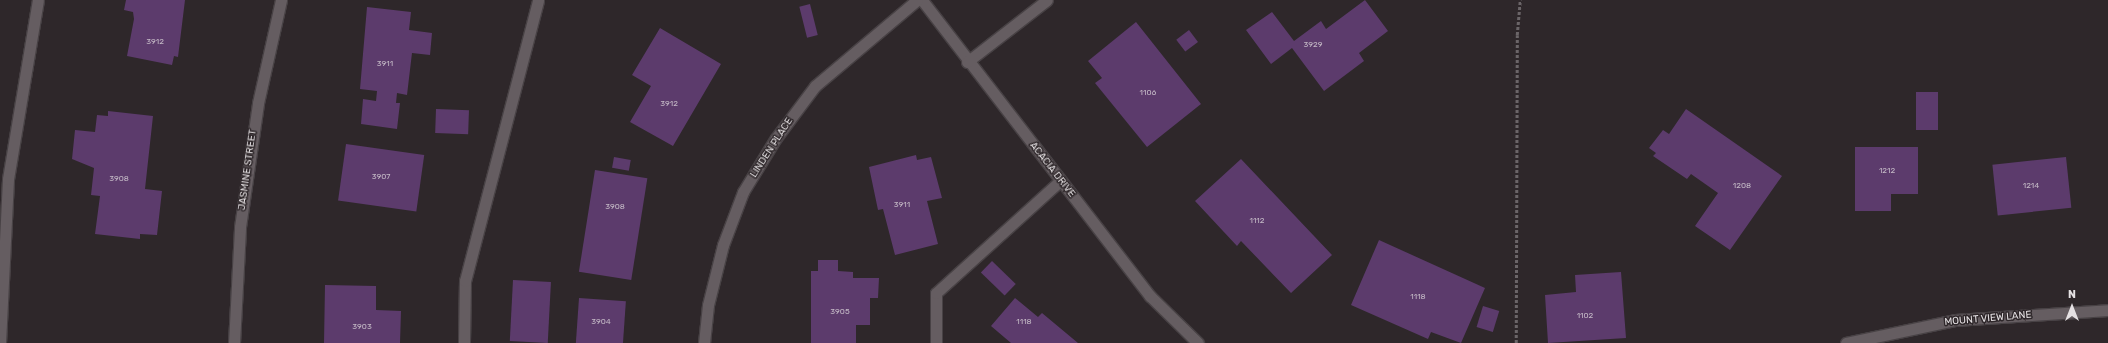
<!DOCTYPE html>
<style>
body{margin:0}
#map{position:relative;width:2108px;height:343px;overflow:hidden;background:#2e272a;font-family:Rubik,sans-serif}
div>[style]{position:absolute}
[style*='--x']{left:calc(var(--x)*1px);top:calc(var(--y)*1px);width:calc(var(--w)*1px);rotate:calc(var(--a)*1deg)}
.building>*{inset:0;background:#5c3b6c;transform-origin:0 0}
.path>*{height:2.5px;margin-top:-1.25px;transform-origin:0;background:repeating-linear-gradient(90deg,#6b6568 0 3px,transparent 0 5px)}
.roads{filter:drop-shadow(1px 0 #484245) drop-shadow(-1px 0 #484245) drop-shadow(0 1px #484245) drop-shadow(0 -1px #484245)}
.service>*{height:11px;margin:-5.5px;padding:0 5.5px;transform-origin:5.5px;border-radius:5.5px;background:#655d61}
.minor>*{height:11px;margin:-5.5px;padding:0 5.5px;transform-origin:5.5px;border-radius:5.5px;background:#655d61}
span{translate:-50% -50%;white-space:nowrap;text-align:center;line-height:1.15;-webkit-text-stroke:3px #2e272a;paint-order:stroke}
.number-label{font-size:8px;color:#c3b8c5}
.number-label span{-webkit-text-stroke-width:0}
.street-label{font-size:10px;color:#e5e1e3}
.north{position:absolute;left:2052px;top:287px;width:40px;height:40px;-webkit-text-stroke:3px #2e272a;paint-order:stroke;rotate:0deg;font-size:11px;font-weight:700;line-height:16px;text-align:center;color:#e5e1e3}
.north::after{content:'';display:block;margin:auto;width:14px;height:18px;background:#e5e1e3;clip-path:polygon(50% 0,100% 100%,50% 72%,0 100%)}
</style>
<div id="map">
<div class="building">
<i style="clip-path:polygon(126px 0,185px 0,178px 57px,174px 56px,172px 65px,127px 56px,134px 19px,133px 12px,124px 10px)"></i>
<i style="clip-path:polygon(1365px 0,1388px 31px,1359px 53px,1364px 61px,1324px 91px,1292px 48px,1271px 64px,1246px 30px,1272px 12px,1294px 41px,1321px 21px,1326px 29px)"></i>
<i style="left:810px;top:4px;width:32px;height:11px;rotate:76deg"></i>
<i style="clip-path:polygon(367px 7px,411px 12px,409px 30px,432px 33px,430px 55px,412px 53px,407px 95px,397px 93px,396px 103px,400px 103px,397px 129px,361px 124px,363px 99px,376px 101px,377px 91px,360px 89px)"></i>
<i style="clip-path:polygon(1136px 22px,1201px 104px,1147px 147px,1095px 83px,1102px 78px,1088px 61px)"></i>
<i style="clip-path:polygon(660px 28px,721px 64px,673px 146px,630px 122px,651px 86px,632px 75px)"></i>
<i style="left:1189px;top:30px;width:15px;height:16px;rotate:53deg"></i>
<i style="left:1938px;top:92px;width:38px;height:22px;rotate:90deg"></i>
<i style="left:436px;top:109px;width:33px;height:24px;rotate:2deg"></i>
<i style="clip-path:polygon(1686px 109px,1782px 176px,1730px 250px,1695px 226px,1718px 193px,1691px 174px,1687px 179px,1653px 156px,1656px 153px,1649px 148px,1663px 130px,1669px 134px)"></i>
<i style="clip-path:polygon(108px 111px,153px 116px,145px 189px,162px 191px,157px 235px,140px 234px,140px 239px,95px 234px,100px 196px,91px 195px,94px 168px,72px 159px,75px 130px,95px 132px,97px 115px,108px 116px)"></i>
<i style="left:346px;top:144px;width:79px;height:57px;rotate:8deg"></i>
<i style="clip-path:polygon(1855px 147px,1918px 147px,1918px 194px,1891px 194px,1891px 211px,1855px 211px)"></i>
<i style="clip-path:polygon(916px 155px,917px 160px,931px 157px,942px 198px,927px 201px,938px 244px,895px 255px,883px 209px,878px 210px,869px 167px)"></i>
<i style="left:614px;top:157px;width:17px;height:11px;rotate:10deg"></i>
<i style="left:2066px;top:157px;width:51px;height:74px;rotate:84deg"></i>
<i style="clip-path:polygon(1241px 159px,1332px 255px,1291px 293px,1241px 241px,1237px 246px,1195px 201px)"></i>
<i style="left:595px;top:170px;width:53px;height:103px;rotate:9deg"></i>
<i style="clip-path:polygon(1379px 240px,1485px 288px,1461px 343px,1431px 332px,1428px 339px,1351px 305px)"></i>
<i style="clip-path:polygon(818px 260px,838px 260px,838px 271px,853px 272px,853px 278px,879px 278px,878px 298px,870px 298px,870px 325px,856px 325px,856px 343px,811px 343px,811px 271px,818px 271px)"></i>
<i style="left:992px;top:261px;width:33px;height:16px;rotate:44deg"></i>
<i style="clip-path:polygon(1621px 272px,1626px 338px,1548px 343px,1545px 295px,1576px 292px,1575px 275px)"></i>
<i style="left:513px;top:280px;width:38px;height:61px;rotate:3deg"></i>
<i style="clip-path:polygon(325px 285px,376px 286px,376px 310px,401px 311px,400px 343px,324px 343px)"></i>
<i style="left:579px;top:298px;width:47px;height:45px;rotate:4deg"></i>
<i style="clip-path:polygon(1015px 298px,1038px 317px,1042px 313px,1078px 343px,1011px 343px,991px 326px)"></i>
<i style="left:1483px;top:306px;width:17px;height:22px;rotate:17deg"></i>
</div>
<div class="path">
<i style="--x:1516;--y:343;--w:308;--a:-89.8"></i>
<i style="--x:1517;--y:35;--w:35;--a:-85"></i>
</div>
<div class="roads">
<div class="service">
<i style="--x:0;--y:343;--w:164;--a:-87.2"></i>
<i style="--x:8;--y:179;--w:181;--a:-80.5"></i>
<i style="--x:464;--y:343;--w:62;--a:-89.1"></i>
<i style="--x:465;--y:281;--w:290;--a:-75.4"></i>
<i style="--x:936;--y:343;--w:50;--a:-90"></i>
<i style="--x:936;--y:293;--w:167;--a:-42.1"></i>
</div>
<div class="minor">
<i style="--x:922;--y:0;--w:374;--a:52.4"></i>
<i style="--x:1150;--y:296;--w:67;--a:44.4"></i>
<i style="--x:967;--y:62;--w:101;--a:-37.8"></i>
<i style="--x:234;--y:343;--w:116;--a:-87"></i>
<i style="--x:240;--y:227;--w:125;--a:-81.7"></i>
<i style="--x:258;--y:103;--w:106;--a:-77.4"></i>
<i style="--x:704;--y:343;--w:38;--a:-84"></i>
<i style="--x:708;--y:305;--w:62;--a:-76"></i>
<i style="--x:723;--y:245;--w:57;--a:-69.3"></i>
<i style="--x:743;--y:192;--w:63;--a:-58.6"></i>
<i style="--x:776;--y:138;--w:65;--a:-53.1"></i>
<i style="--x:815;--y:86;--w:133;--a:-40.1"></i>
<i style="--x:1846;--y:343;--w:111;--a:-11.9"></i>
<i style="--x:1955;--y:320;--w:153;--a:-3.7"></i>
</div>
</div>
<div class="number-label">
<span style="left:155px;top:42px">3912</span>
<span style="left:1313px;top:45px">3929</span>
<span style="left:385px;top:64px">3911</span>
<span style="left:1148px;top:93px">1106</span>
<span style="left:669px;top:104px">3912</span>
<span style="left:1887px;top:171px">1212</span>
<span style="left:381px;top:177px">3907</span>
<span style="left:119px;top:179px">3908</span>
<span style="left:1742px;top:186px">1208</span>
<span style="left:2031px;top:186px">1214</span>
<span style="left:902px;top:205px">3911</span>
<span style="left:615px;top:207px">3908</span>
<span style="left:1257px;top:221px">1112</span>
<span style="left:1418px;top:297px">1118</span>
<span style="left:840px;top:312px">3905</span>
<span style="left:1585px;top:316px">1102</span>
<span style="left:601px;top:322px">3904</span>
<span style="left:1024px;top:322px">1118</span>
<span style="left:362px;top:327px">3903</span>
</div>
<div class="street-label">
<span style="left:772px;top:148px;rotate:-57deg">LINDEN PLACE</span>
<span style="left:248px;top:170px;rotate:-82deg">JASMINE STREET</span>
<span style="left:1052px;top:170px;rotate:52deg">ACACIA DRIVE</span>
<span style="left:1988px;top:319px;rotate:-5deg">MOUNT VIEW LANE</span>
</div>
<div class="north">N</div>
</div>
